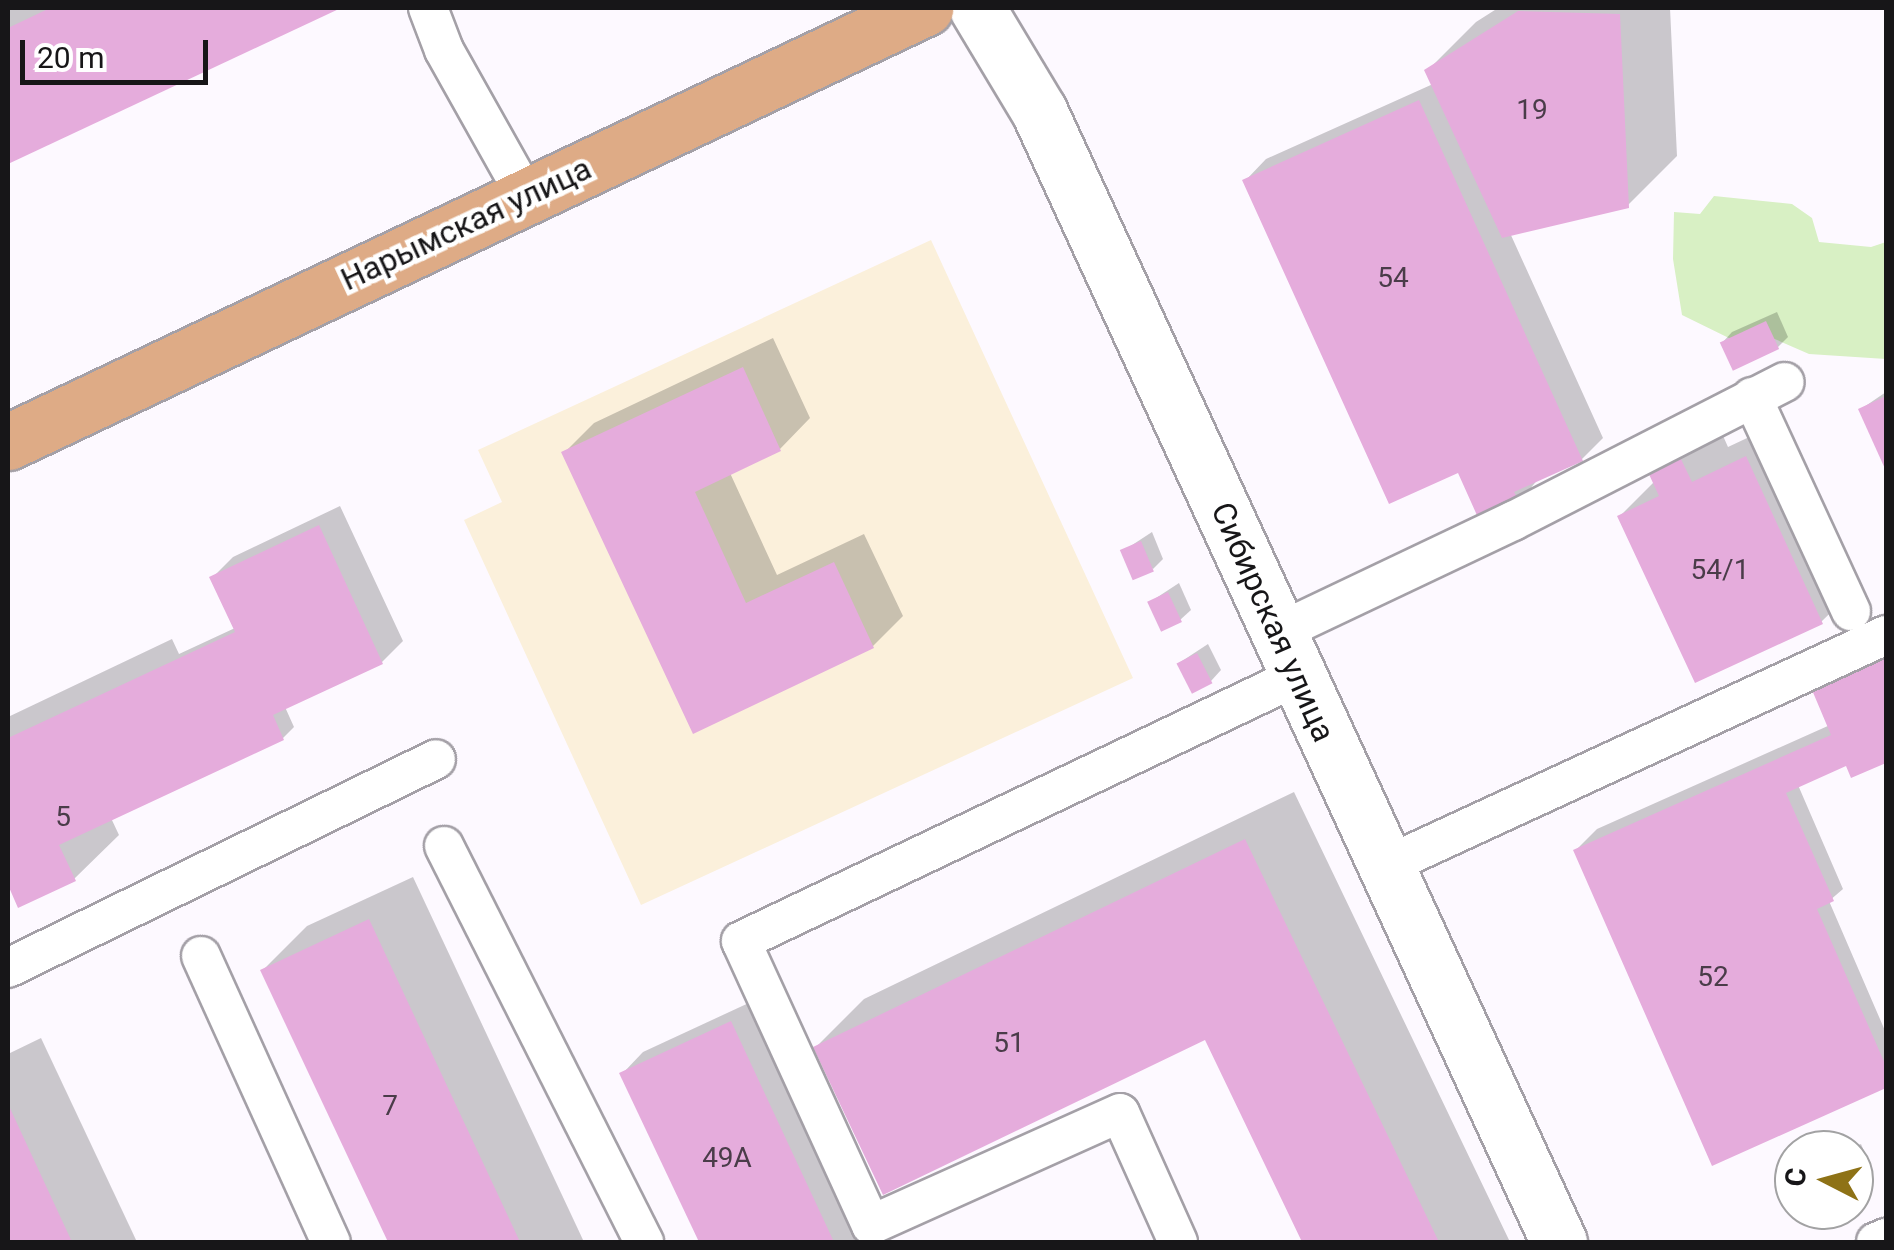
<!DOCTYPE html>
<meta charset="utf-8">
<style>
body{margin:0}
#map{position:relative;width:1894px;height:1250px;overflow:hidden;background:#fdf9ff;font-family:Roboto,sans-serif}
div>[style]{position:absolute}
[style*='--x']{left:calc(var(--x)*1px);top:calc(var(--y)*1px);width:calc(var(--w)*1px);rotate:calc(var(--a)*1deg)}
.education>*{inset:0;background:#fbf0db}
.green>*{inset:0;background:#d8f0c4}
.shadow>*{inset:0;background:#0003}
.building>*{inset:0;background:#e5acdc;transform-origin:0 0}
.roads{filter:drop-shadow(2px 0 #a4a0a7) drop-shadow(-2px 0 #a4a0a7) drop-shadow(0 2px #a4a0a7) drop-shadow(0 -2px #a4a0a7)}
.lane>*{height:38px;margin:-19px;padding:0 19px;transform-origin:19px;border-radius:19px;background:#fff}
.street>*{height:55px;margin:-27.5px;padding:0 27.5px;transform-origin:27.5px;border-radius:27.5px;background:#fff}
.primary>*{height:55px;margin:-27.5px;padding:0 27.5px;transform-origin:27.5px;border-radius:27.5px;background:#deab86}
span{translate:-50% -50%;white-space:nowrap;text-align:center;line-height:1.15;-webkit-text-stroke:9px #fff;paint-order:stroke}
.number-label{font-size:28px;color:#4a3c49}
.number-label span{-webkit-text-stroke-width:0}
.street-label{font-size:32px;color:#171618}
.frame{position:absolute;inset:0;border:10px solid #171618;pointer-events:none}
.north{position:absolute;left:1774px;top:1130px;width:100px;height:100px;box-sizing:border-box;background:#fff;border:2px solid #a2a2a3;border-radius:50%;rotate:276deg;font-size:28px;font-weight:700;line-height:40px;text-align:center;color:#171618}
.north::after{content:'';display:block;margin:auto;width:35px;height:45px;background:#8e7216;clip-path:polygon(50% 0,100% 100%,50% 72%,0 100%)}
.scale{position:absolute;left:20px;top:40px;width:188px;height:45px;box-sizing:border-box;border:5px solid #171618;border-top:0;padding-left:12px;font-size:30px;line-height:35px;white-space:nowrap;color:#171618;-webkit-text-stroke:8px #fff;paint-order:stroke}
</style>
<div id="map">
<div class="education">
<i style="clip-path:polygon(931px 240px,1133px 678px,641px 905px,464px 520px,502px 502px,478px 450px)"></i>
</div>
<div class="green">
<i style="clip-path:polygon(1714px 196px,1792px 204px,1812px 218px,1819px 242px,1871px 247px,1886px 242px,1886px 359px,1809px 354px,1770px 337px,1735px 341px,1682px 315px,1673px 259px,1674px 212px,1700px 214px)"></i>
</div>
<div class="shadow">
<i style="clip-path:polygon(8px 8px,335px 8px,8px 162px)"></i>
<i style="clip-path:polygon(1498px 8px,1670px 8px,1677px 156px,1627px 206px,1510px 233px,1603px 438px,1582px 459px,1539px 478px,1519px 502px,1459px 469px,1245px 181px,1266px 159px,1433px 84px,1427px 71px,1476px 22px)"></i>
<i style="clip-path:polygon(1777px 312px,1788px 337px,1778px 347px,1722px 343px,1732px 332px)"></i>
<i style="clip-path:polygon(773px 338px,810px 418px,780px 449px,730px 473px,777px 575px,864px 534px,903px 616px,873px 646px,694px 730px,564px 453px,594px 423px)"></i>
<i style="clip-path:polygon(1886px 392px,1886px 465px,1861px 409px)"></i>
<i style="clip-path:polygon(1716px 420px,1728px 447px,1783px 421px,1858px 586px,1821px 622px,1620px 516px)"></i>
<i style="clip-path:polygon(340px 506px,403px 641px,382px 662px,285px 707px,294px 727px,283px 738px,111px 818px,119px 835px,74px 879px,19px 904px,8px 879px,8px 717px,172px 639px,179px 654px,235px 628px,212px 578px,233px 557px)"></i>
<i style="clip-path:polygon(1152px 532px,1163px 559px,1153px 569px,1123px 551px)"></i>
<i style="clip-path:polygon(1179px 583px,1191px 610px,1180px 620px,1150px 602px)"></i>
<i style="clip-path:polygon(1208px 644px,1221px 670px,1211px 681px,1179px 663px)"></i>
<i style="clip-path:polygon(1886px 647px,1886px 760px,1852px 775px,1847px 763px,1798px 785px,1843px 889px,1829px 901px,1886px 1033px,1886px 1086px,1714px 1163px,1576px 850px,1597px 829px,1830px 725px,1815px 691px,1836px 669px)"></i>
<i style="clip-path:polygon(1294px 792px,1510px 1242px,1305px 1242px,1206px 1036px,816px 1047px,864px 999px)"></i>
<i style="clip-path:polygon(413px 877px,584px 1242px,391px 1242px,263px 970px,307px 926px)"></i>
<i style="clip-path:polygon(753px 1001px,865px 1242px,701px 1242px,622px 1074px,643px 1052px)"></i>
<i style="clip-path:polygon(41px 1038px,137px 1242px,8px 1242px,8px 1054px)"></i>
<i style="clip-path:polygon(1861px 1144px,1872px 1170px,1854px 1184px,1854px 1150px,1847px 1150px)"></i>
</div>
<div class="building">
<i style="clip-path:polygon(50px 8px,341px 8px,8px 164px,8px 28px)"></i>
<i style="clip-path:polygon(1518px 11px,1620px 14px,1629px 208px,1502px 238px,1424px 70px)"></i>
<i style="clip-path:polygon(1419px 100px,1583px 461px,1514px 492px,1521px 504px,1480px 522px,1458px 473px,1389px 504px,1242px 180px)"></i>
<i style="left:1766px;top:321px;width:31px;height:51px;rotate:65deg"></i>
<i style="clip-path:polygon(743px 367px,781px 451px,695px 492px,746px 603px,834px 562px,874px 648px,693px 734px,561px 452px)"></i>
<i style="clip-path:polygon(1886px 396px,1886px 471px,1858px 409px)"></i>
<i style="clip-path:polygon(1679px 455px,1692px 482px,1746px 456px,1823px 624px,1695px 683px,1617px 516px,1659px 496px,1647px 470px)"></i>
<i style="clip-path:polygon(319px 525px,383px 664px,273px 715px,284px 740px,59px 845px,76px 881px,18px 908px,8px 885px,8px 738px,235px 632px,209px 577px)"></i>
<i style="left:1141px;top:541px;width:33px;height:23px;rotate:67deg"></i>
<i style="left:1168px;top:592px;width:33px;height:23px;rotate:65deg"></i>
<i style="left:1197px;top:653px;width:34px;height:23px;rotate:63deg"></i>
<i style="clip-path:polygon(1886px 657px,1886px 763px,1851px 778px,1846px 766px,1786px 793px,1834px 901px,1817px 909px,1886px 1066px,1886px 1088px,1712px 1166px,1573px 850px,1831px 735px,1812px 690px)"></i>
<i style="clip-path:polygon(1245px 839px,1439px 1242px,1302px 1242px,1205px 1040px,883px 1195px,813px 1047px)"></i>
<i style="clip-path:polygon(369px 919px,520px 1242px,388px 1242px,260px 970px)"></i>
<i style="clip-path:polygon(731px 1021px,834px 1242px,699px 1242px,619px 1073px)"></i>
<i style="clip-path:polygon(8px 1104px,72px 1242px,8px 1242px)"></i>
</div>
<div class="roads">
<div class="lane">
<i style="--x:428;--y:8;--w:45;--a:69.1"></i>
<i style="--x:444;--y:50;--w:167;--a:60.7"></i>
<i style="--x:1752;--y:397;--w:236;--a:65.2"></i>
<i style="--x:1279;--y:632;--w:259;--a:-25.4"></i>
<i style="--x:1513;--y:521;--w:305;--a:-27.1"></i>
<i style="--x:444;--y:846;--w:444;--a:63.2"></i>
<i style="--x:1383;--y:867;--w:554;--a:-24.76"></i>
<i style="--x:201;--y:956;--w:314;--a:65.6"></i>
<i style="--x:8;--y:968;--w:476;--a:-26"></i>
<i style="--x:1178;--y:1242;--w:141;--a:-114.2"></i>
<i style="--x:1120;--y:1113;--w:273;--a:155.8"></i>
<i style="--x:871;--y:1225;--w:312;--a:-114.6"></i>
<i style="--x:741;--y:941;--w:617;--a:-25.44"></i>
<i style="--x:1876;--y:1242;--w:11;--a:-22"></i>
</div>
<div class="street">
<i style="--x:977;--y:8;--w:120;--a:59"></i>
<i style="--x:1039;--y:111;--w:1245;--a:65.31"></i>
</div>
<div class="primary">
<i style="--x:8;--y:442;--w:1015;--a:-25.33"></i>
</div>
</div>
<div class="number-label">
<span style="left:1532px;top:110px">19</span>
<span style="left:1393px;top:278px">54</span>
<span style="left:1720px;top:570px">54/1</span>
<span style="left:63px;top:817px">5</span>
<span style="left:1713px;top:977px">52</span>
<span style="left:1009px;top:1043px">51</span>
<span style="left:390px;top:1106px">7</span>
<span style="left:727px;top:1158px">49А</span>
</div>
<div class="street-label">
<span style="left:466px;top:224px;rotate:-25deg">Нарымская улица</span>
<span style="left:1273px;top:622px;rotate:66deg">Сибирская улица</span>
</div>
<div class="frame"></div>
<div class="north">С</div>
<div class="scale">20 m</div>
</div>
